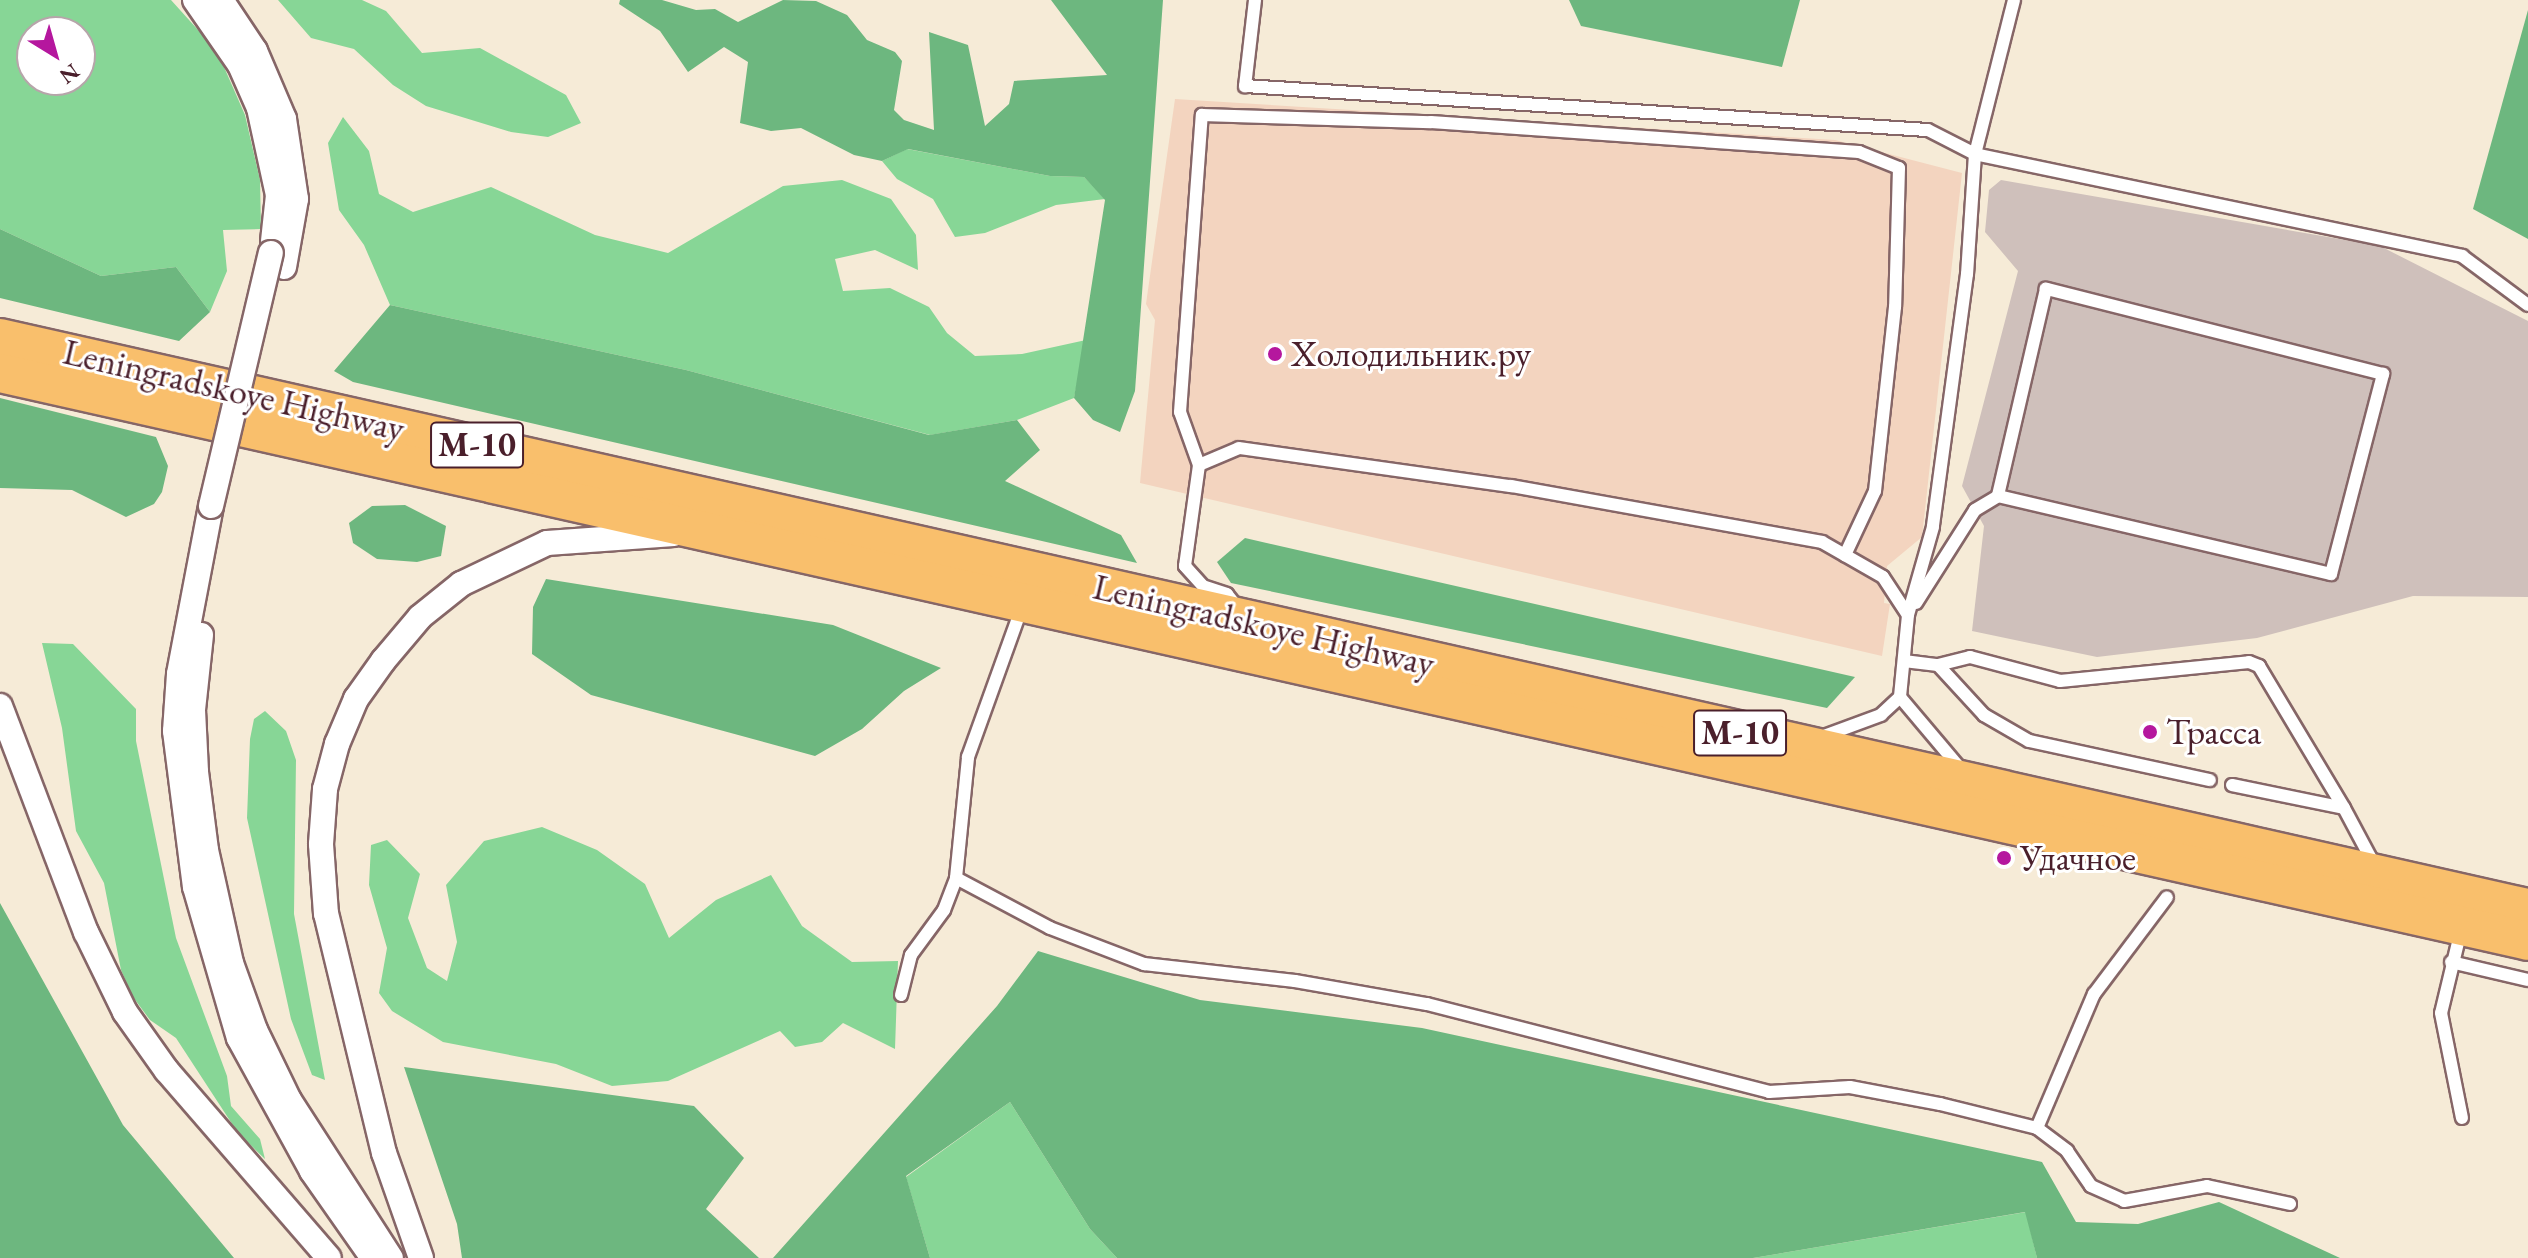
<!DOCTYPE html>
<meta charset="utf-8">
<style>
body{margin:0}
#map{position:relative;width:2528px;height:1258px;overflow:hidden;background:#f6ebd7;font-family:"EB Garamond",serif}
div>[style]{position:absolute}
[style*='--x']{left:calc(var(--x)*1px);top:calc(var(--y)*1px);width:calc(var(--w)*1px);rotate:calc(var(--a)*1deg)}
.built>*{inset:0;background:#f3d4bf}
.industrial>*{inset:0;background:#cfc0bb}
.green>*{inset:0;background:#87d696}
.forest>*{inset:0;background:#6db77f}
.roads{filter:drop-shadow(2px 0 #866667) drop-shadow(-2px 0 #866667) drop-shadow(0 2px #866667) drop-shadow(0 -2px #866667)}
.service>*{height:12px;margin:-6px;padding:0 6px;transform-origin:6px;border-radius:6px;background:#fff}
.minor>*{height:24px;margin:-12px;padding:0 12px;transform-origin:12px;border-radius:12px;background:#fff}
.trunk>*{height:38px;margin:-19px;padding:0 19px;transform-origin:19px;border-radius:19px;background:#f9bf6c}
.bridges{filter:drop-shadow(2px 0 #866667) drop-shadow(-2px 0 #866667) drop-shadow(0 2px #866667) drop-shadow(0 -2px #866667)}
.minor-bridge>*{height:24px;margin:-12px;padding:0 12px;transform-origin:12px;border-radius:12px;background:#fff}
.dots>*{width:22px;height:22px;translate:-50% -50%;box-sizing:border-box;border:4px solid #fff;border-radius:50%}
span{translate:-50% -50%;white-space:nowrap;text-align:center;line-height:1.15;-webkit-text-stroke:6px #fff;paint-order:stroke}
.shield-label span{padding:2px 6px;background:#fff;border:2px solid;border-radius:6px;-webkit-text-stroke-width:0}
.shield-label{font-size:34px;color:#4a1f2b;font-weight:700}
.poi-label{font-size:36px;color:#4a1f2b}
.left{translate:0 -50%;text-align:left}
.street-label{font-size:36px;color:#4a1f2b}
.north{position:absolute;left:16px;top:16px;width:80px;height:80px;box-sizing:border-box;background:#fff;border:2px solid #b7a5aa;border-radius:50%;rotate:143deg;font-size:22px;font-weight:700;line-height:32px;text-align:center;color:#4a1f2b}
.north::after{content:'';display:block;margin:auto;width:28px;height:36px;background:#b5179e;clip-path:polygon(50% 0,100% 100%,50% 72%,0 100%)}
</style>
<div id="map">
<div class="built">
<i style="clip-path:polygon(1175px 99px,1835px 140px,1962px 173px,1922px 537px,1887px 566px,1884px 603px,1890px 604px,1882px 656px,1140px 483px,1155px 320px,1146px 304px)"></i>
</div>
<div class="industrial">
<i style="clip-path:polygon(2001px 180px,2380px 246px,2528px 321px,2528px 597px,2413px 596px,2257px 638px,2097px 657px,1972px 631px,1984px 526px,1962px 486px,2018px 271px,1985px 232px,1989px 190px)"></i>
</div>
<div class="green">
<i style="clip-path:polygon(evenodd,0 0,171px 0,217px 51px,245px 115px,260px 180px,261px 229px,223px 230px,227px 271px,210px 312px,176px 267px,101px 276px,0 229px,0 0,32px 32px,80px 32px,80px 80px,32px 80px,32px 32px)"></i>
<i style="clip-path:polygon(278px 0,362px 0,386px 11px,422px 53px,480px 48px,566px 95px,581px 123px,548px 137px,511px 132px,426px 106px,393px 85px,354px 49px,311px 38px)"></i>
<i style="clip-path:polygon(343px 117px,369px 151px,379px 194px,413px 212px,491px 187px,595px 235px,668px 253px,783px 186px,842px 180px,891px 199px,916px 235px,918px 270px,875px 250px,835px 259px,843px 291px,890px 288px,929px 307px,947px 333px,975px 356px,1022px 354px,1086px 340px,1074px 398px,1017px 420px,930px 435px,686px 370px,390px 305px,364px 245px,339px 210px,328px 143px)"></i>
<i style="clip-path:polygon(907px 149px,1050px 176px,1084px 177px,1105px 199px,1056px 205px,985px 233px,955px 237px,933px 199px,897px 179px,882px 161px)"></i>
<i style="clip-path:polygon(42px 643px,73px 644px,136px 709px,136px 741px,176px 938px,227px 1076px,231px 1106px,260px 1139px,265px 1159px,238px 1133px,176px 1038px,150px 1020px,133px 997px,121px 970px,104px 883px,76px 831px,62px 728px)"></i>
<i style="clip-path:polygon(265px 711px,286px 731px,296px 760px,294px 914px,325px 1080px,312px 1075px,291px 1019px,247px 818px,250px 739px,254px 719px)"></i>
<i style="clip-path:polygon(542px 827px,597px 850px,645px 884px,669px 938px,716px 900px,771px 875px,802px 926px,852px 962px,898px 961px,895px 1049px,843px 1023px,822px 1042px,795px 1047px,780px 1031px,668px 1081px,612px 1086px,556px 1064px,443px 1042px,392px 1011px,379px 993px,387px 948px,369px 885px,371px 845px,387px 840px,420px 874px,408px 918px,427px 968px,447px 981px,457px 942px,446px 885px,484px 841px)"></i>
<i style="clip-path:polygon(1010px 1102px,1090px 1229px,1117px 1258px,930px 1258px,906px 1177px)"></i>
<i style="clip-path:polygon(2026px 1212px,2037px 1258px,1753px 1258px)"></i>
</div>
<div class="forest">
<i style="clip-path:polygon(620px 0,662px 0,696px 10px,715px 9px,738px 22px,783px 0,816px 1px,847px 15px,867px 40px,895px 52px,902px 61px,894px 110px,904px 120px,934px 130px,929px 32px,968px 45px,985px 126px,1009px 104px,1014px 81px,1107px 75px,1051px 0,1163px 0,1135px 391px,1120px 432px,1093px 420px,1074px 398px,1105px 200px,1084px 177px,1050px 176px,908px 149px,882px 161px,854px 155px,801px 128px,771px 131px,740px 123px,748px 62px,724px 47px,688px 72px,660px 31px,619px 4px)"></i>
<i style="clip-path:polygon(1569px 0,1800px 0,1782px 67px,1581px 26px)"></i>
<i style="clip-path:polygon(2528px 10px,2528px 239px,2473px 209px)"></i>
<i style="clip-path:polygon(0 229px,101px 276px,176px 267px,210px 312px,179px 341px,0 298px)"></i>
<i style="clip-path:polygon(390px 305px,686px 370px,929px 435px,1017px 420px,1040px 450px,1005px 481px,1121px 535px,1137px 563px,353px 382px,334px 371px)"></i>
<i style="clip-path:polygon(0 398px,156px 437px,168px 466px,162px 492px,154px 504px,126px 517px,72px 490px,0 488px)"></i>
<i style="clip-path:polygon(405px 505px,446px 526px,441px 556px,417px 562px,377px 559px,353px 543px,349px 523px,372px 506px)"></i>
<i style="clip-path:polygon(1245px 538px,1855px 677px,1827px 708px,1231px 583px,1217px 562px)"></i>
<i style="clip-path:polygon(546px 579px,833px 625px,941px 668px,904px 691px,862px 729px,815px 756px,591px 695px,532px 654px,533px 607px)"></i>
<i style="clip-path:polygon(0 903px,123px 1125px,234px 1258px,0 1258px)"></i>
<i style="clip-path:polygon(1038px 951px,1200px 1000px,1422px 1028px,2042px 1162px,2076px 1222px,2138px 1224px,2219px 1202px,2340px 1258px,2037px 1258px,2025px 1212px,1753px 1258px,1117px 1258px,1090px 1229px,1010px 1102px,906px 1176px,930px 1258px,773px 1258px,997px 1006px)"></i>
<i style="clip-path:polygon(404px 1067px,694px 1106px,744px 1158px,706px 1209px,759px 1258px,462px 1258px,457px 1224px)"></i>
</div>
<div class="roads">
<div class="service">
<i style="--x:1255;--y:0;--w:87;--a:96.6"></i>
<i style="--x:1245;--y:86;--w:684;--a:3.69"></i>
<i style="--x:1928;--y:130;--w:53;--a:27.1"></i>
<i style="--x:1975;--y:154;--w:120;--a:93.8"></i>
<i style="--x:1967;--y:274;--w:255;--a:97.7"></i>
<i style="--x:1933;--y:527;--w:91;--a:105.9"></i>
<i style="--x:1908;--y:615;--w:82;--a:95.6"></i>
<i style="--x:1900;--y:697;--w:26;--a:137"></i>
<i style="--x:1881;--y:715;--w:61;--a:159.8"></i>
<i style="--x:2014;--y:0;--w:159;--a:104.2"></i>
<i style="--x:1975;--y:154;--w:498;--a:11.8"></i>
<i style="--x:2462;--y:256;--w:82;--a:36.6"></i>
<i style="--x:1199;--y:465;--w:56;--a:-109.7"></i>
<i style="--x:1180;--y:412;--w:298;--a:-85.8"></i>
<i style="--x:1202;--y:115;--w:229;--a:1.8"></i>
<i style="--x:1431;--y:122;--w:429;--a:4"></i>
<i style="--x:1859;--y:152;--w:43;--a:21.8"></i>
<i style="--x:1899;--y:168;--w:139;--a:91.6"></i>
<i style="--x:1895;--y:307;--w:185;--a:96.2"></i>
<i style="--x:1875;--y:491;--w:71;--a:115.1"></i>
<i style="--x:1916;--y:603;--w:110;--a:-57.6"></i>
<i style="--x:1975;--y:510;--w:27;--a:-31"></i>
<i style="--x:1998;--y:496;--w:342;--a:13.2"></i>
<i style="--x:2331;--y:574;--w:207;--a:-75.4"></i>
<i style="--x:2383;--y:374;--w:348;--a:-165.8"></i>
<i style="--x:2046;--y:289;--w:212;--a:103.1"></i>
<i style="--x:1237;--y:607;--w:16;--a:-128"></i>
<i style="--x:1227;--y:594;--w:25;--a:-162"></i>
<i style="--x:1203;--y:586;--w:27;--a:-132"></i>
<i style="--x:1185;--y:566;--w:102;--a:-82.1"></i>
<i style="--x:1199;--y:465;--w:43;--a:-23"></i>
<i style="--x:1239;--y:448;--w:275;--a:8"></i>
<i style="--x:1511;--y:486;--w:316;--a:10.2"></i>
<i style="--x:1822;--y:542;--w:70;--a:29.8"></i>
<i style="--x:1883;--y:577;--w:45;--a:56.7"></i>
<i style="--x:1904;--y:661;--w:34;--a:7"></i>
<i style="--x:1938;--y:665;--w:68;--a:47.4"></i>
<i style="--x:1984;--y:715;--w:52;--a:30"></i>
<i style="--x:2029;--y:741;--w:185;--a:12.2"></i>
<i style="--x:1938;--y:665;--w:33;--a:-14"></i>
<i style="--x:1970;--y:657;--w:93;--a:14.9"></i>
<i style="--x:2060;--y:681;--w:190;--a:-5.7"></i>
<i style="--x:2249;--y:662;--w:11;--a:22"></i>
<i style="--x:2259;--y:666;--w:165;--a:59.1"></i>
<i style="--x:1900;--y:697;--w:93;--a:49.8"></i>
<i style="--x:2232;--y:785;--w:114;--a:11.6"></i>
<i style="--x:2344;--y:808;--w:66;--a:61.9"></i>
<i style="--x:956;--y:878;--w:106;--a:28"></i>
<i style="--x:1050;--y:928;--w:101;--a:21"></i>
<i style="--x:1144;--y:964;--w:152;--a:6.4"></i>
<i style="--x:1295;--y:981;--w:134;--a:9.9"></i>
<i style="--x:1427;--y:1004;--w:353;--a:14.4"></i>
<i style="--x:1769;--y:1092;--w:81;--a:-3.5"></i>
<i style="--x:1850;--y:1087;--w:92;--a:10.7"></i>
<i style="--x:1940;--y:1104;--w:100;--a:13.9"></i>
<i style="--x:2037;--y:1128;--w:38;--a:37"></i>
<i style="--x:2067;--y:1151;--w:42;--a:55.6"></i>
<i style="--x:2091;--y:1186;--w:36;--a:24"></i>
<i style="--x:2124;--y:1201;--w:84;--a:-10.2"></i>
<i style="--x:2207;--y:1186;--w:85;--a:12.2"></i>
<i style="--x:2461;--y:930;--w:85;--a:103.5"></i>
<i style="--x:2441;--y:1013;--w:107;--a:78.7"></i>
<i style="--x:2451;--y:962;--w:79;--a:13.2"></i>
<i style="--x:901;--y:995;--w:41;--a:-76"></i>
<i style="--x:911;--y:955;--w:56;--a:-53.7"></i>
<i style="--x:944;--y:910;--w:34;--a:-69"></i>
<i style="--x:956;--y:878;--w:122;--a:-84.3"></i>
<i style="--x:968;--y:757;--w:159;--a:-70.2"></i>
<i style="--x:2037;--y:1128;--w:146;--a:-67"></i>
<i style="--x:2094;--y:994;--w:121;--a:-53"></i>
</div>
<div class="minor">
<i style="--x:195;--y:0;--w:79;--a:55.3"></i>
<i style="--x:240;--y:65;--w:47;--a:66.2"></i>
<i style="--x:259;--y:108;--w:89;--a:77.7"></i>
<i style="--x:278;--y:195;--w:46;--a:96.2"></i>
<i style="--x:221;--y:0;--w:61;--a:56.3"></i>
<i style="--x:255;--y:51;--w:74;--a:66.9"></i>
<i style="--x:284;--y:119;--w:81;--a:81.5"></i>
<i style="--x:296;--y:199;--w:69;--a:100"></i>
<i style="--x:211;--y:506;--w:171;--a:100.8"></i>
<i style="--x:179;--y:674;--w:57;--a:94"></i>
<i style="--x:175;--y:731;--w:157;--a:82.7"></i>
<i style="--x:195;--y:887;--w:157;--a:73.8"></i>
<i style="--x:239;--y:1038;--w:152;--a:61.2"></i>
<i style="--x:312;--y:1171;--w:106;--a:55"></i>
<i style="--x:201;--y:635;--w:75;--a:96.1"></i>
<i style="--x:193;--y:710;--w:62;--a:87.2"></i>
<i style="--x:196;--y:772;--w:79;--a:82.7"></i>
<i style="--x:206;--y:850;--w:116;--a:77.5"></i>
<i style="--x:231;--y:963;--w:71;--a:70.3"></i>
<i style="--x:255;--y:1030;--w:78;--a:64.1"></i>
<i style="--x:289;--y:1100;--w:188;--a:57.2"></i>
<i style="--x:0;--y:706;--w:242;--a:69.2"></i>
<i style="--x:86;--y:932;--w:89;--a:64"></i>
<i style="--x:125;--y:1012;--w:72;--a:54.6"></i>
<i style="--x:167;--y:1071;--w:247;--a:49.1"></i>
<i style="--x:421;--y:1258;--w:111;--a:-109.4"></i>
<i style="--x:384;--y:1153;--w:246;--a:-103.6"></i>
<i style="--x:326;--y:914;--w:70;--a:-94.1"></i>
<i style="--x:321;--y:844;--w:55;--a:-85.8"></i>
<i style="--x:325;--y:789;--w:47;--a:-75.1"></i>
<i style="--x:337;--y:744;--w:49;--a:-67.1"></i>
<i style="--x:356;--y:699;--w:47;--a:-54.6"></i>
<i style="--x:383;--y:661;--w:57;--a:-49.9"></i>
<i style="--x:420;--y:617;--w:53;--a:-38.8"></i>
<i style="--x:461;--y:584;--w:95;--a:-25.5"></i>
<i style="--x:547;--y:543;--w:127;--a:-4.1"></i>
</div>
<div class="trunk">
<i style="--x:0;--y:338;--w:2591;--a:12.71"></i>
<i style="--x:0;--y:373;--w:2591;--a:12.66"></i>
</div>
</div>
<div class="bridges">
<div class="minor-bridge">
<i style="--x:211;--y:506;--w:260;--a:-76.7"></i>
</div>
</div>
<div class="dots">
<i style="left:1275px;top:354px;background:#b5179e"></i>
<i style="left:2150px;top:732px;background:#b5179e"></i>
<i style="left:2004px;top:858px;background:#b5179e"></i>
</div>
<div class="shield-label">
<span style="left:477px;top:445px">М-10</span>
<span style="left:1740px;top:733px">М-10</span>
</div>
<div class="poi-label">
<span class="left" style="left:1291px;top:354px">Холодильник.ру</span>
<span class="left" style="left:2166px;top:732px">Трасса</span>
<span class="left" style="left:2020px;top:858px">Удачное</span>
</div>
<div class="street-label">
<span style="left:234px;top:390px;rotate:13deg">Leningradskoye Highway</span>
<span style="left:1264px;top:625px;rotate:13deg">Leningradskoye Highway</span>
</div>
<div class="north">N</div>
</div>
